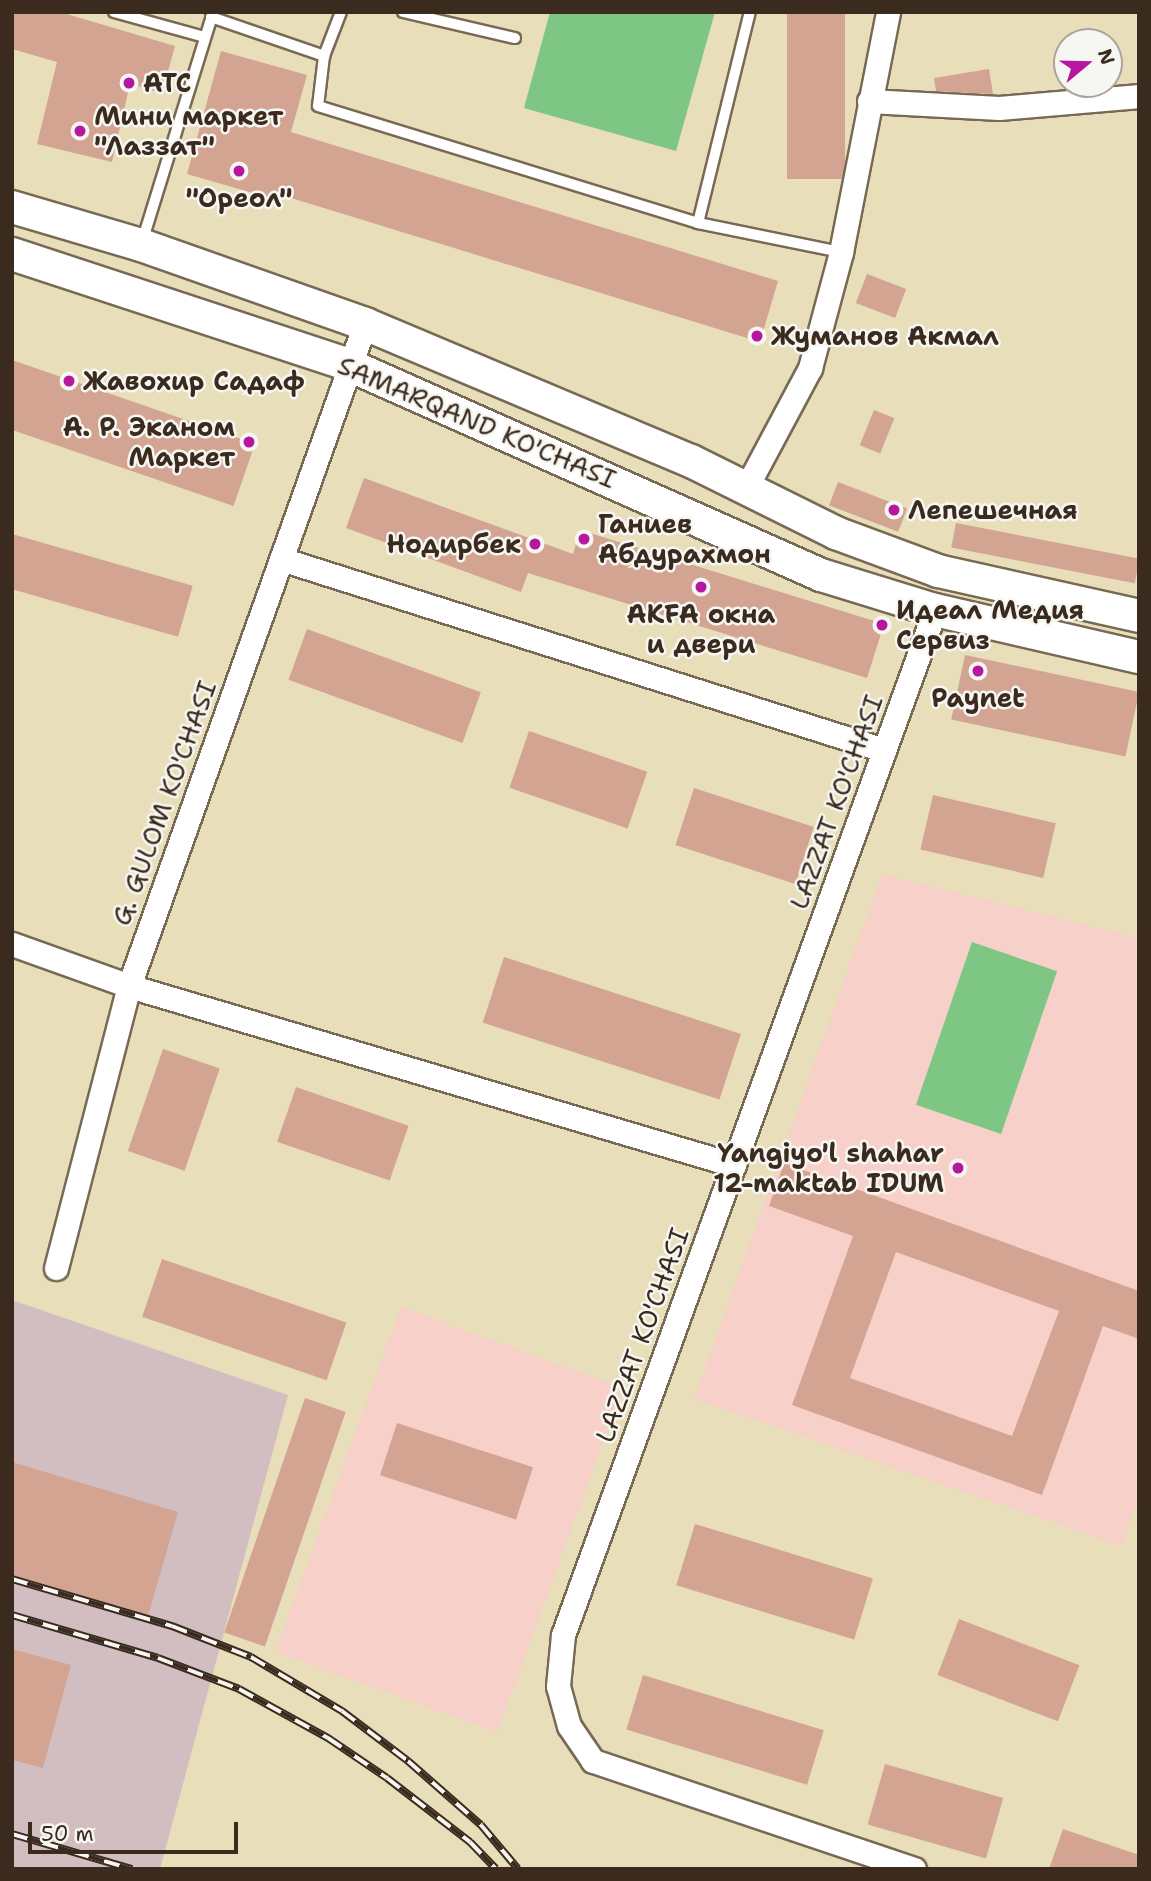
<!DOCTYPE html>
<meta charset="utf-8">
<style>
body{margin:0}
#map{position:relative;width:1151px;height:1881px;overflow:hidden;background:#e8deb9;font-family:"Shantell Sans",sans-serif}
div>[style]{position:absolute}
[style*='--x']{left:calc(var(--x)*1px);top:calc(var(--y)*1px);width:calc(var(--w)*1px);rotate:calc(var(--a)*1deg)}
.built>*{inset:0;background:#f7d0c9;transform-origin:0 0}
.industrial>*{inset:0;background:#d2bec1}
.green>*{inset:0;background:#7dc683;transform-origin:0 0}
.building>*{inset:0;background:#d3a492;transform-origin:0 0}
.roads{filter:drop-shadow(2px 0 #786954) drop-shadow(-2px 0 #786954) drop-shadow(0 2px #786954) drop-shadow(0 -2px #786954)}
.service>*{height:10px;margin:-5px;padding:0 5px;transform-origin:5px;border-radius:5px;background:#fff}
.minor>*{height:23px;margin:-11.5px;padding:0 11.5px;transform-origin:11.5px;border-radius:11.5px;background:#fff}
.secondary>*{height:32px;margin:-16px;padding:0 16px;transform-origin:16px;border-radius:16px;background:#fff}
.rail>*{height:8px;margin-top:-4px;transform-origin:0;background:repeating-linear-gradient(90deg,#f6f6f2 0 16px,#3b2a1e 0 32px);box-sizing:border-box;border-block:2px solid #3b2a1e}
.dots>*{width:19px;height:19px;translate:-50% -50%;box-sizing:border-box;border:4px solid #f6f6f2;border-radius:50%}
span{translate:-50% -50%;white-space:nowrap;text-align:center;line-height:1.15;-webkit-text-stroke:5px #f6f6f2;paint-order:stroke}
.poi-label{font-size:26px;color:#3b2a1e;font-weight:700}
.left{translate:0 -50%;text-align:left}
.right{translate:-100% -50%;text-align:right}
.street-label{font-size:26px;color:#3b2a1e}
.frame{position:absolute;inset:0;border:14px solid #3b2a1e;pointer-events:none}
.north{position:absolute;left:1053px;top:28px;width:70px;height:70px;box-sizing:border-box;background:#f6f6f2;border:2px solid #aba49d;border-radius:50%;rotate:71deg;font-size:19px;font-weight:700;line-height:28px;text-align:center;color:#3b2a1e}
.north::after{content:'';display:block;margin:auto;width:24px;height:32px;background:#b5179e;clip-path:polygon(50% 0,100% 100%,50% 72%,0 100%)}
.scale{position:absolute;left:28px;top:1822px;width:210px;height:32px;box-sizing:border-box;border:4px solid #3b2a1e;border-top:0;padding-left:9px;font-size:21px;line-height:24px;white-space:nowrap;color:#3b2a1e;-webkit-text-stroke:5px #f6f6f2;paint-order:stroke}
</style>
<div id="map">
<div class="built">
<i style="clip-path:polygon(882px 874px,1139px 938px,1139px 1497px,1121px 1546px,694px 1399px)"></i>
<i style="left:401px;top:1307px;width:236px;height:367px;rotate:20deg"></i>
</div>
<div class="industrial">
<i style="clip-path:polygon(12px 1300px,288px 1395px,160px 1869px,12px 1869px)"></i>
</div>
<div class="green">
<i style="clip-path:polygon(550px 12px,715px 12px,676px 151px,524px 108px)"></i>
<i style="left:972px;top:942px;width:90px;height:172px;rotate:19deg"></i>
</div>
<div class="building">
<i style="clip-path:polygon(12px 12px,60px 12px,175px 46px,162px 93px,130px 84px,112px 162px,37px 144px,57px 62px,12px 49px)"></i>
<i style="left:787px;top:12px;width:58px;height:167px"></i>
<i style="clip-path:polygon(221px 51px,307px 75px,291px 132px,778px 281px,760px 342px,275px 193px,273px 199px,187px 174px)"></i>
<i style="clip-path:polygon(989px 69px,993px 94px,936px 91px,934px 78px)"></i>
<i style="left:867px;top:274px;width:42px;height:31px;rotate:21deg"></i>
<i style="left:12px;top:360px;width:257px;height:66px;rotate:19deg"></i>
<i style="left:874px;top:410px;width:22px;height:38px;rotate:22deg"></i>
<i style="clip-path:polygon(364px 478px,573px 554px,580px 530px,884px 624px,867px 678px,528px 573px,521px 592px,346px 528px)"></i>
<i style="left:838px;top:482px;width:74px;height:25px;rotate:21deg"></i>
<i style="left:956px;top:523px;width:187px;height:25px;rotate:11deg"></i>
<i style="left:12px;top:534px;width:188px;height:53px;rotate:16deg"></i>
<i style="left:307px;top:629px;width:185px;height:54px;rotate:20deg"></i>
<i style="left:965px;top:655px;width:178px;height:66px;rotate:12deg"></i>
<i style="left:529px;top:731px;width:125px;height:60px;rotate:19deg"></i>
<i style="left:694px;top:788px;width:126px;height:60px;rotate:18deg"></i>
<i style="left:933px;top:795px;width:126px;height:56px;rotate:13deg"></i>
<i style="left:504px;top:957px;width:249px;height:69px;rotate:18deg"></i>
<i style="left:163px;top:1049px;width:60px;height:108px;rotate:19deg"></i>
<i style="left:296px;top:1087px;width:119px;height:58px;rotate:19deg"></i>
<i style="clip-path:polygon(evenodd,784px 1163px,1139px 1291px,1139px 1339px,1103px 1326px,1042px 1495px,792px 1405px,853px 1236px,769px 1206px,784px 1163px,896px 1252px,1059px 1311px,1012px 1436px,850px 1378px,896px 1252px)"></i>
<i style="left:162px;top:1259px;width:195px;height:61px;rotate:19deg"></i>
<i style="left:305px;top:1398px;width:43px;height:248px;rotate:19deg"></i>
<i style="left:397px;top:1423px;width:143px;height:55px;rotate:18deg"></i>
<i style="clip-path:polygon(12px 1462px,178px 1512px,148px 1616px,12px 1575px)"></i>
<i style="left:695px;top:1524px;width:186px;height:64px;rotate:17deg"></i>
<i style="left:959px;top:1619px;width:129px;height:60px;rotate:21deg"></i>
<i style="clip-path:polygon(12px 1649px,71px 1665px,43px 1768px,12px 1760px)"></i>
<i style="left:643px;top:1675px;width:189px;height:57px;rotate:17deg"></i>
<i style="left:885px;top:1764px;width:123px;height:63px;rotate:16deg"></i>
<i style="clip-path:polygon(1063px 1829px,1139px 1855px,1139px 1869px,1049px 1869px)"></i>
</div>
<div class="roads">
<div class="service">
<i style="--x:114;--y:12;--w:94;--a:15.4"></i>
<i style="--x:403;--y:12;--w:115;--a:13.1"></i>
<i style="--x:211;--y:17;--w:120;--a:19"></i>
<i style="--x:324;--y:56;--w:50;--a:96.8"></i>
<i style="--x:318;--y:106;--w:398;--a:17.1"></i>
<i style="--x:698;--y:223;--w:146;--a:11.5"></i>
<i style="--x:324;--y:56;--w:47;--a:-68.9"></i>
<i style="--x:698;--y:223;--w:217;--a:-76.2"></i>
<i style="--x:142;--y:242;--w:240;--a:-72.8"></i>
</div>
<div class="minor">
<i style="--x:869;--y:101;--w:130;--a:3.1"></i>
<i style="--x:999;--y:108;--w:141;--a:-4.9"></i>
<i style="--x:746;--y:488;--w:136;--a:-61.9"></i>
<i style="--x:810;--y:368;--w:120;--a:-75"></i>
<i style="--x:841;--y:252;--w:245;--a:-78.9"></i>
<i style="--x:281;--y:559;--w:633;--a:17.58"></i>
<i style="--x:12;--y:944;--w:124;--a:19.7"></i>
<i style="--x:129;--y:986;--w:631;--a:16.48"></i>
<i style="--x:56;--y:1268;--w:291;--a:-75.5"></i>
<i style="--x:129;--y:986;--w:703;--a:-70.38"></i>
<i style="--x:914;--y:1869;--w:339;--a:-161.4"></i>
<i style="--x:593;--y:1761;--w:42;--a:-124.4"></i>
<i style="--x:569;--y:1726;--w:41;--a:-105.4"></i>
<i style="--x:558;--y:1686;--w:51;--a:-84.4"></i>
<i style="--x:563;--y:1635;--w:1090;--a:-70.05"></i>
</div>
<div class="secondary">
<i style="--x:12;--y:207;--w:134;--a:16.4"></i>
<i style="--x:141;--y:245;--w:238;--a:19.4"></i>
<i style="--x:365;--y:324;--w:354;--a:22.8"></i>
<i style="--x:691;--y:461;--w:162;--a:26.4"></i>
<i style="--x:836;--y:533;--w:109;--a:20.4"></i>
<i style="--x:938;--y:571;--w:206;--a:12.6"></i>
<i style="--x:12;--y:254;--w:355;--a:18.2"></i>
<i style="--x:349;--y:365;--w:517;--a:23.99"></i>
<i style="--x:821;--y:575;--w:119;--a:17.1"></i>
<i style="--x:935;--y:610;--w:209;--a:13"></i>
</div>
</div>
<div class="rail">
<i style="--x:12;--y:1579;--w:167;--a:16.4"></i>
<i style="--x:172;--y:1626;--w:85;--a:21.4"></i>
<i style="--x:251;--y:1657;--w:106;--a:30.7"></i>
<i style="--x:342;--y:1711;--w:83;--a:37.1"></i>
<i style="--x:408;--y:1761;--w:97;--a:41.2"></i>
<i style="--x:481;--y:1825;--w:57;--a:49.9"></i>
<i style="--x:12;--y:1615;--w:152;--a:16.4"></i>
<i style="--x:158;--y:1658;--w:87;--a:20.9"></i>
<i style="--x:239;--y:1689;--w:102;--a:28.8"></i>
<i style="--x:328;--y:1738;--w:71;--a:34.1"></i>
<i style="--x:387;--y:1778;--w:105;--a:37.6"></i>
<i style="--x:470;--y:1842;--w:37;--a:46"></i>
<i style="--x:12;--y:1834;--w:125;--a:16.3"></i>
</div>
<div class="dots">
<i style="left:129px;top:83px;background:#b5179e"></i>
<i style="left:80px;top:131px;background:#b5179e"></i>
<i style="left:239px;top:171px;background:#b5179e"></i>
<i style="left:757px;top:336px;background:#b5179e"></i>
<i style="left:69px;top:381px;background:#b5179e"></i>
<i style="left:249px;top:442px;background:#b5179e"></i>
<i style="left:894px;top:510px;background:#b5179e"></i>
<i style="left:584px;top:539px;background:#b5179e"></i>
<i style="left:535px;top:544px;background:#b5179e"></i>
<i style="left:701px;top:587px;background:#b5179e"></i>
<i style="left:882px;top:625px;background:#b5179e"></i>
<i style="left:978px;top:671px;background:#b5179e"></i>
<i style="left:958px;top:1168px;background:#b5179e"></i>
</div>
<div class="poi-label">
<span class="left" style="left:143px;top:83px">АТС</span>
<span class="left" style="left:94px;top:131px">Мини маркет<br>"Лаззат"</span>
<span style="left:239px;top:198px">"Ореол"</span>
<span class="left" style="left:771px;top:336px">Жуманов Акмал</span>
<span class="left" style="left:83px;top:381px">Жавохир Садаф</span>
<span class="right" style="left:235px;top:442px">А. Р. Эканом<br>Маркет</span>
<span class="left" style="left:908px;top:510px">Лепешечная</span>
<span class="left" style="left:598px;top:539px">Ганиев<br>Абдурахмон</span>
<span class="right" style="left:521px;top:544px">Нодирбек</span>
<span class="left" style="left:896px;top:625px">Идеал Медия<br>Сервиз</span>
<span style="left:701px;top:629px">AKFA окна<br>и двери</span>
<span style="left:978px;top:698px">Paynet</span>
<span class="right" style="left:944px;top:1168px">Yangiyo'l shahar<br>12-maktab IDUM</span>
</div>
<div class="street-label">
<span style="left:477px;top:422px;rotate:23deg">SAMARQAND KO'CHASI</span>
<span style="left:836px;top:802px;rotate:-70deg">LAZZAT KO'CHASI</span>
<span style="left:164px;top:803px;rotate:-70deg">G. GULOM KO'CHASI</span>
<span style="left:642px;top:1335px;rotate:-70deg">LAZZAT KO'CHASI</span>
</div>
<div class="frame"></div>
<div class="north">N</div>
<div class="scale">50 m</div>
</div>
